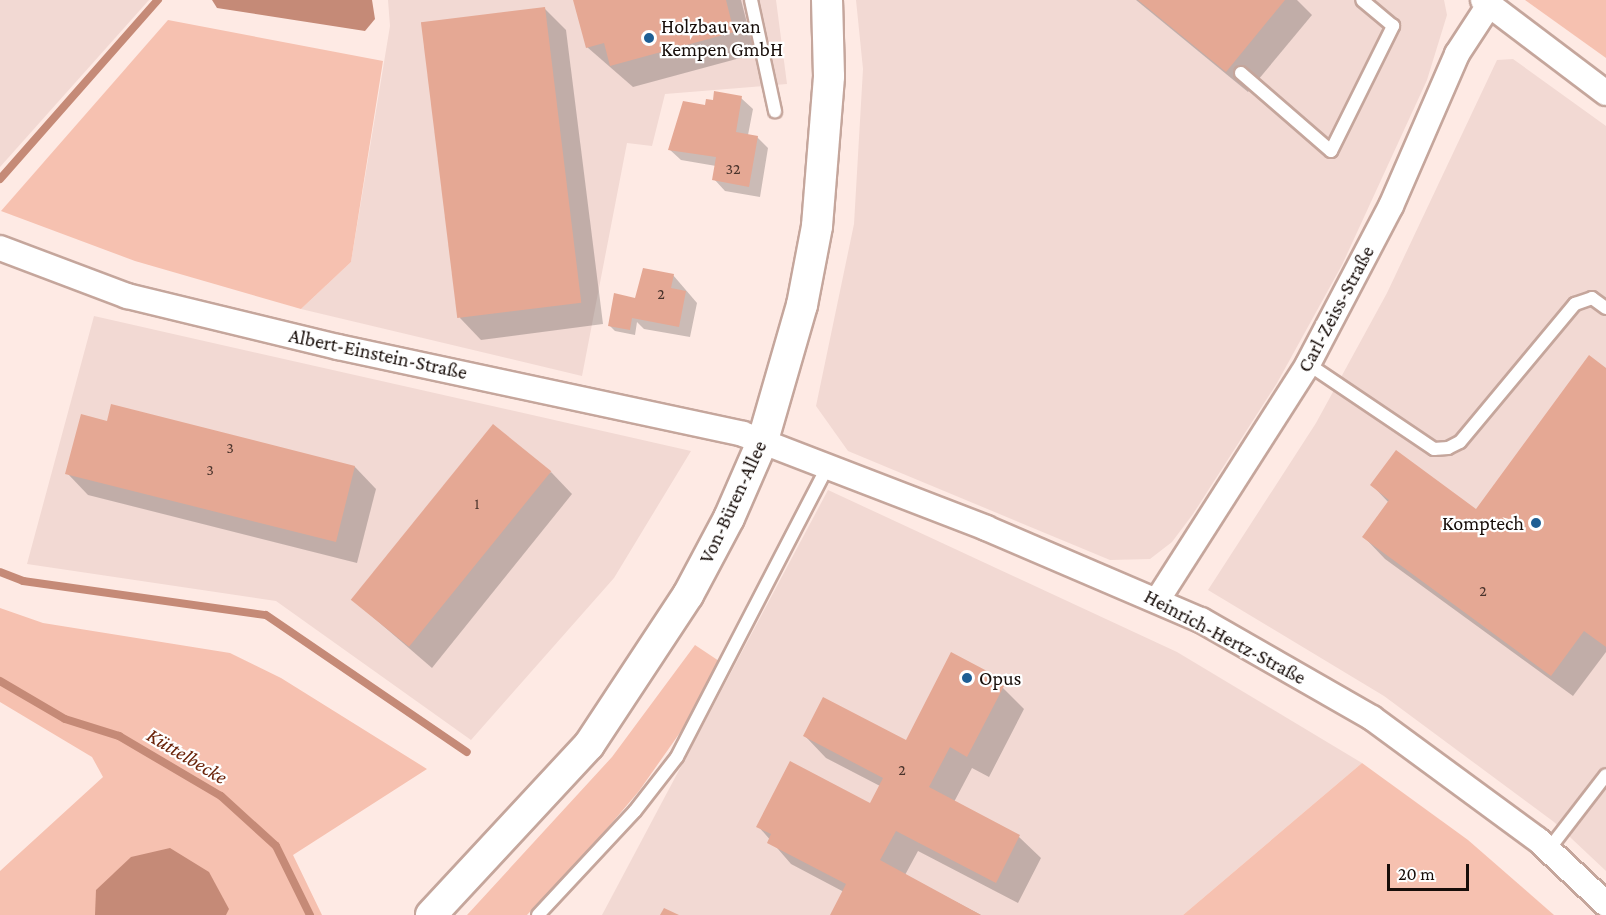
<!DOCTYPE html>
<meta charset="utf-8">
<style>
body{margin:0}
#map{position:relative;width:1606px;height:915px;overflow:hidden;background:#feeae4;font-family:"Crimson Pro",serif}
div>[style]{position:absolute}
[style*='--x']{left:calc(var(--x)*1px);top:calc(var(--y)*1px);width:calc(var(--w)*1px);rotate:calc(var(--a)*1deg)}
.built>*{inset:0;background:#f2d9d3}
.green>*{inset:0;background:#f6c1b0}
.water>*{inset:0;background:#c58a77}
.shadow>*{inset:0;background:#0003}
.stream>*{height:8px;margin:-4px;padding:0 4px;transform-origin:4px;border-radius:4px;background:#c58a77}
.building>*{inset:0;background:#e5a894;transform-origin:0 0}
.roads{filter:drop-shadow(2px 0 #c5a69c) drop-shadow(-2px 0 #c5a69c) drop-shadow(0 2px #c5a69c) drop-shadow(0 -2px #c5a69c)}
.service>*{height:12px;margin:-6px;padding:0 6px;transform-origin:6px;border-radius:6px;background:#fff}
.minor>*{height:24px;margin:-12px;padding:0 12px;transform-origin:12px;border-radius:12px;background:#fff}
.tertiary>*{height:30px;margin:-15px;padding:0 15px;transform-origin:15px;border-radius:15px;background:#fff}
.dots>*{width:16px;height:16px;translate:-50% -50%;box-sizing:border-box;border:3px solid #fff;border-radius:50%}
span{translate:-50% -50%;white-space:nowrap;text-align:center;line-height:1.15;-webkit-text-stroke:4.5px #fff;paint-order:stroke}
.number-label{font-size:16px;color:#4a342c}
.number-label span{-webkit-text-stroke-width:0}
.poi-label{font-size:20px;color:#170d09}
.left{translate:0 -50%;text-align:left}
.right{translate:-100% -50%;text-align:right}
.street-label{font-size:20px;color:#170d09}
.water-label{font-size:21px;color:#6a2309;font-style:italic}
.scale{position:absolute;left:1387px;top:864px;width:82px;height:27px;box-sizing:border-box;border:3px solid #170d09;border-top:0;padding-left:8px;font-size:18px;line-height:21px;white-space:nowrap;color:#170d09;-webkit-text-stroke:4px #fff;paint-order:stroke}
</style>
<div id="map">
<div class="built">
<i style="clip-path:polygon(0 0,149px 0,0 167px)"></i>
<i style="clip-path:polygon(388px 0,776px 0,787px 84px,665px 94px,652px 146px,627px 143px,582px 376px,301px 309px,351px 262px,390px 26px)"></i>
<i style="clip-path:polygon(856px 0,1444px 0,1447px 15px,1427px 80px,1342px 265px,1277px 383px,1193px 514px,1172px 542px,1150px 559px,1110px 560px,848px 451px,816px 406px,854px 224px,863px 69px)"></i>
<i style="clip-path:polygon(1513px 59px,1606px 126px,1606px 871px,1554px 822px,1384px 696px,1208px 590px,1316px 423px,1387px 293px,1497px 60px)"></i>
<i style="clip-path:polygon(94px 316px,691px 451px,614px 578px,471px 740px,276px 601px,27px 564px)"></i>
<i style="clip-path:polygon(828px 490px,1177px 652px,1362px 763px,1183px 915px,602px 915px)"></i>
</div>
<div class="green">
<i style="clip-path:polygon(1525px 0,1606px 0,1606px 58px)"></i>
<i style="clip-path:polygon(168px 20px,383px 61px,351px 262px,301px 309px,135px 261px,1px 211px)"></i>
<i style="clip-path:polygon(0 608px,43px 623px,230px 653px,281px 678px,427px 769px,293px 855px,322px 915px,0 915px,0 871px,103px 777px,92px 757px,0 702px)"></i>
<i style="clip-path:polygon(695px 645px,719px 661px,691px 717px,639px 791px,594px 844px,527px 915px,467px 915px,612px 757px)"></i>
<i style="clip-path:polygon(1362px 763px,1468px 840px,1554px 915px,1183px 915px)"></i>
</div>
<div class="water">
<i style="clip-path:polygon(212px 0,372px 0,375px 19px,365px 31px,217px 8px)"></i>
<i style="clip-path:polygon(170px 848px,209px 872px,229px 909px,226px 915px,95px 915px,96px 890px,131px 857px)"></i>
</div>
<div class="shadow">
<i style="clip-path:polygon(574px 0,741px 0,755px 54px,633px 87px,587px 47px)"></i>
<i style="clip-path:polygon(1136px 0,1297px 0,1312px 15px,1248px 92px)"></i>
<i style="clip-path:polygon(544px 8px,566px 30px,603px 324px,481px 340px,460px 318px)"></i>
<i style="clip-path:polygon(741px 98px,753px 109px,748px 135px,757px 137px,768px 148px,760px 197px,725px 191px,714px 179px,716px 166px,681px 160px,669px 149px,706px 106px)"></i>
<i style="clip-path:polygon(673px 275px,697px 303px,690px 337px,644px 329px,637px 322px,635px 335px,615px 331px,610px 326px,634px 299px)"></i>
<i style="clip-path:polygon(1606px 370px,1606px 652px,1573px 696px,1385px 559px,1364px 537px,1389px 503px,1372px 485px,1476px 511px)"></i>
<i style="clip-path:polygon(108px 423px,355px 467px,376px 489px,357px 563px,88px 495px,67px 473px)"></i>
<i style="clip-path:polygon(551px 472px,572px 494px,432px 668px,352px 599px)"></i>
<i style="clip-path:polygon(987px 672px,1024px 709px,989px 777px,972px 768px,954px 802px,1019px 837px,1041px 858px,1018px 903px,918px 851px,905px 875px,981px 915px,832px 915px,844px 892px,791px 864px,758px 826px,871px 805px,880px 786px,826px 758px,805px 736px,906px 742px)"></i>
</div>
<div class="stream">
<i style="--x:0;--y:179;--w:239;--a:-48.6"></i>
<i style="--x:0;--y:572;--w:25;--a:21"></i>
<i style="--x:23;--y:581;--w:245;--a:8"></i>
<i style="--x:266;--y:615;--w:243;--a:34.3"></i>
<i style="--x:0;--y:681;--w:75;--a:30.3"></i>
<i style="--x:65;--y:719;--w:57;--a:17.5"></i>
<i style="--x:119;--y:736;--w:118;--a:30.5"></i>
<i style="--x:221;--y:796;--w:74;--a:42.3"></i>
<i style="--x:276;--y:846;--w:77;--a:63.8"></i>
</div>
<div class="building">
<i style="clip-path:polygon(573px 0,726px 0,734px 32px,610px 66px,604px 43px,586px 48px)"></i>
<i style="clip-path:polygon(1138px 0,1285px 0,1226px 72px)"></i>
<i style="left:545px;top:7px;width:298px;height:125px;rotate:83deg"></i>
<i style="clip-path:polygon(714px 91px,742px 96px,736px 132px,758px 136px,749px 187px,712px 180px,716px 157px,668px 150px,683px 101px,705px 105px,706px 99px,713px 100px)"></i>
<i style="clip-path:polygon(643px 268px,674px 274px,671px 288px,686px 291px,679px 327px,632px 318px,630px 330px,608px 326px,614px 293px,635px 298px)"></i>
<i style="clip-path:polygon(1589px 355px,1606px 368px,1606px 647px,1584px 631px,1551px 676px,1362px 537px,1389px 500px,1370px 485px,1396px 450px,1476px 509px)"></i>
<i style="clip-path:polygon(111px 404px,355px 466px,336px 542px,65px 474px,81px 414px,107px 421px)"></i>
<i style="left:493px;top:424px;width:75px;height:226px;rotate:39deg"></i>
<i style="clip-path:polygon(951px 652px,987px 671px,985px 676px,1004px 686px,967px 757px,950px 747px,929px 787px,1020px 835px,996px 883px,896px 831px,880px 860px,981px 915px,830px 915px,846px 884px,767px 843px,771px 834px,756px 827px,790px 761px,870px 803px,883px 778px,803px 736px,823px 697px,906px 740px)"></i>
<i style="clip-path:polygon(664px 908px,679px 915px,660px 915px)"></i>
</div>
<div class="roads">
<div class="service">
<i style="--x:751;--y:0;--w:114;--a:77.8"></i>
<i style="--x:1241;--y:73;--w:119;--a:40.9"></i>
<i style="--x:1331;--y:151;--w:140;--a:-63.6"></i>
<i style="--x:1393;--y:26;--w:40;--a:-140"></i>
<i style="--x:1308;--y:364;--w:152;--a:34"></i>
<i style="--x:1434;--y:449;--w:14;--a:-4"></i>
<i style="--x:1448;--y:448;--w:13;--a:-27"></i>
<i style="--x:1460;--y:442;--w:180;--a:-50.2"></i>
<i style="--x:1575;--y:304;--w:18;--a:-19"></i>
<i style="--x:1592;--y:298;--w:17;--a:36"></i>
<i style="--x:1549;--y:849;--w:93;--a:-52.4"></i>
<i style="--x:538;--y:915;--w:142;--a:-47"></i>
<i style="--x:635;--y:811;--w:68;--a:-52.1"></i>
<i style="--x:677;--y:757;--w:328;--a:-62.6"></i>
</div>
<div class="minor">
<i style="--x:1483;--y:0;--w:154;--a:37.1"></i>
<i style="--x:0;--y:248;--w:136;--a:20.7"></i>
<i style="--x:127;--y:296;--w:217;--a:13.6"></i>
<i style="--x:338;--y:347;--w:414;--a:12.1"></i>
<i style="--x:743;--y:434;--w:261;--a:21.1"></i>
<i style="--x:986;--y:528;--w:234;--a:23.2"></i>
<i style="--x:1201;--y:620;--w:197;--a:29.8"></i>
<i style="--x:1372;--y:718;--w:205;--a:36.3"></i>
<i style="--x:1537;--y:839;--w:95;--a:43.3"></i>
<i style="--x:1158;--y:599;--w:279;--a:-57.4"></i>
<i style="--x:1308;--y:364;--w:178;--a:-62.3"></i>
<i style="--x:1391;--y:206;--w:166;--a:-66.5"></i>
<i style="--x:1457;--y:54;--w:59;--a:-56.9"></i>
</div>
<div class="tertiary">
<i style="--x:431;--y:915;--w:232;--a:-47.1"></i>
<i style="--x:589;--y:745;--w:180;--a:-56.6"></i>
<i style="--x:688;--y:595;--w:87;--a:-62"></i>
<i style="--x:729;--y:518;--w:85;--a:-66.4"></i>
<i style="--x:763;--y:440;--w:141;--a:-73.9"></i>
<i style="--x:802;--y:305;--w:80;--a:-79.2"></i>
<i style="--x:817;--y:226;--w:150;--a:-85.4"></i>
<i style="--x:829;--y:76;--w:76;--a:-91.5"></i>
</div>
</div>
<div class="dots">
<i style="left:649px;top:38px;background:#1e5e94"></i>
<i style="left:1536px;top:523px;background:#1e5e94"></i>
<i style="left:967px;top:678px;background:#1e5e94"></i>
</div>
<div class="number-label">
<span style="left:733px;top:169px">32</span>
<span style="left:661px;top:294px">2</span>
<span style="left:230px;top:448px">3</span>
<span style="left:210px;top:470px">3</span>
<span style="left:477px;top:504px">1</span>
<span style="left:1483px;top:591px">2</span>
<span style="left:902px;top:770px">2</span>
</div>
<div class="poi-label">
<span class="left" style="left:661px;top:38px">Holzbau van<br>Kempen GmbH</span>
<span class="right" style="left:1524px;top:523px">Komptech</span>
<span class="left" style="left:979px;top:678px">Opus</span>
</div>
<div class="street-label">
<span style="left:1336px;top:309px;rotate:-62deg">Carl-Zeiss-Straße</span>
<span style="left:378px;top:354px;rotate:12deg">Albert-Einstein-Straße</span>
<span style="left:733px;top:502px;rotate:-65deg">Von-Büren-Allee</span>
<span style="left:1225px;top:637px;rotate:28deg">Heinrich-Hertz-Straße</span>
</div>
<div class="water-label">
<span style="left:187px;top:756px;rotate:31deg">Küttelbecke</span>
</div>
<div class="scale">20 m</div>
</div>
